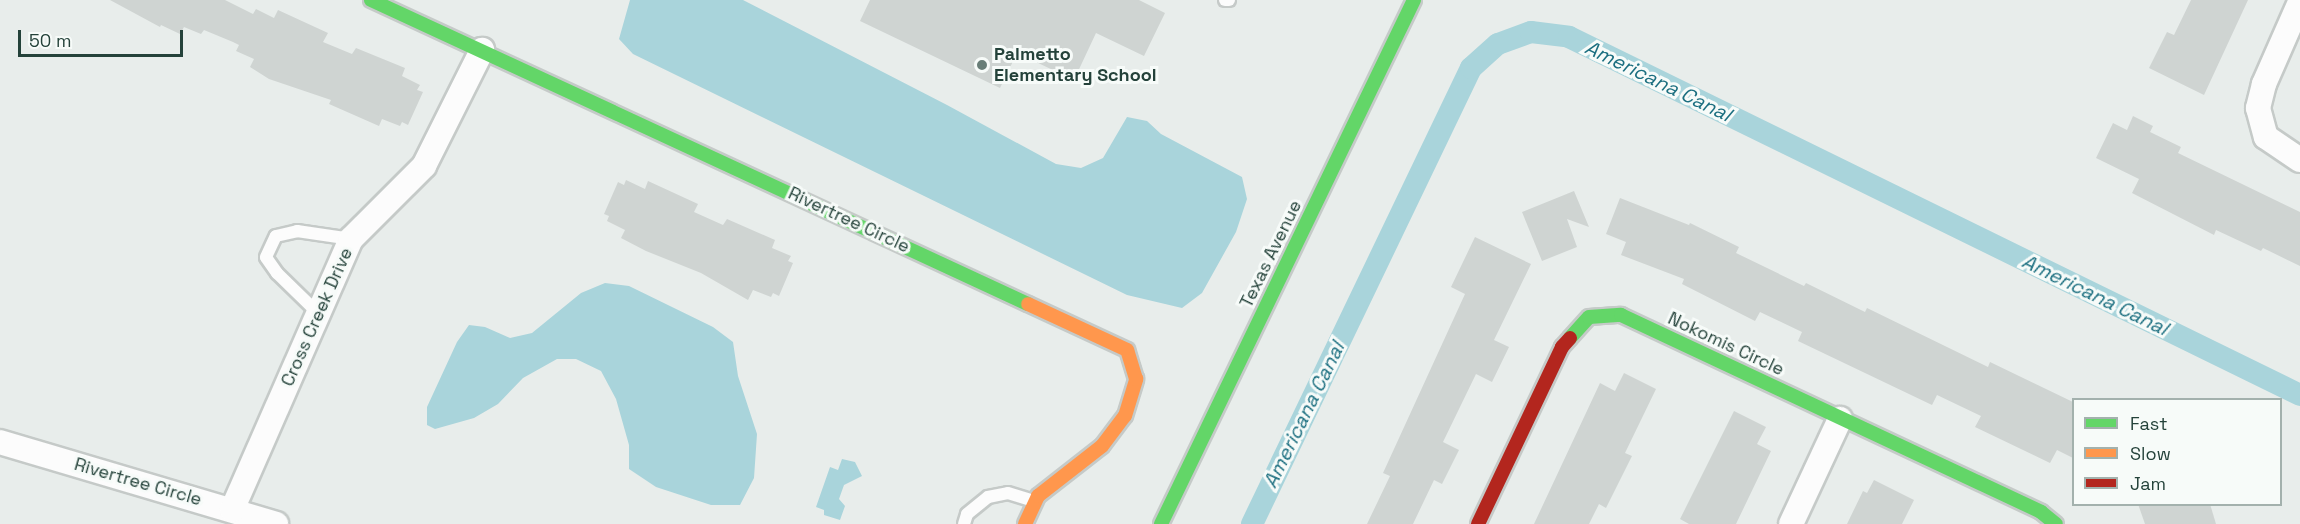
<!DOCTYPE html>
<style>
body{margin:0}
#map{position:relative;width:2300px;height:524px;overflow:hidden;background:#e8edeb;font-family:"Space Grotesk",sans-serif}
div>[style]{position:absolute}
[style*='--x']{left:calc(var(--x)*1px);top:calc(var(--y)*1px);width:calc(var(--w)*1px);rotate:calc(var(--a)*1deg)}
.water>*{inset:0;background:#a9d4db}
.canal>*{height:22px;margin:-11px;padding:0 11px;transform-origin:11px;border-radius:11px;background:#a9d4db}
.building>*{inset:0;background:#cfd4d2}
.roads{filter:drop-shadow(2px 0 #c5cac8) drop-shadow(-2px 0 #c5cac8) drop-shadow(0 2px #c5cac8) drop-shadow(0 -2px #c5cac8)}
.lane>*{height:12px;margin:-6px;padding:0 6px;transform-origin:6px;border-radius:6px;background:#fcfcfc}
.street>*{height:24px;margin:-12px;padding:0 12px;transform-origin:12px;border-radius:12px;background:#fcfcfc}
.fast>*{height:14px;margin:-7px;padding:0 7px;transform-origin:7px;border-radius:7px;background:#63d668}
.slow>*{height:14px;margin:-7px;padding:0 7px;transform-origin:7px;border-radius:7px;background:#ff974d}
.jam>*{height:14px;margin:-7px;padding:0 7px;transform-origin:7px;border-radius:7px;background:#b3261e}
.dots>*{width:16px;height:16px;translate:-50% -50%;box-sizing:border-box;border:3px solid #f7fbf9;border-radius:50%}
span{translate:-50% -50%;white-space:nowrap;text-align:center;line-height:1.15;-webkit-text-stroke:6px #f7fbf9;paint-order:stroke}
.poi-label{font-size:18px;color:#24423a;font-weight:700}
.left{translate:0 -50%;text-align:left}
.street-label{font-size:18px;color:#24423a}
.water-label{font-size:20px;color:#1c6f80;font-style:italic}
.legend{position:absolute;left:2072px;top:398px;width:210px;height:108px;box-sizing:border-box;background:#f7fbf9;border:2px solid #a3b1ad;margin:0;padding:8px 10px;list-style:none;font-size:18px;color:#24423a}
.legend li{display:flex;align-items:center;gap:12px;height:30px}
.legend b{width:30px;border:2px solid #a3b1ad}
.scale{position:absolute;left:18px;top:30px;width:165px;height:27px;box-sizing:border-box;border:3px solid #24423a;border-top:0;padding-left:8px;font-size:18px;line-height:21px;white-space:nowrap;color:#24423a;-webkit-text-stroke:4px #f7fbf9;paint-order:stroke}
</style>
<div id="map">
<div class="water">
<i style="clip-path:polygon(630px 0,743px 0,947px 105px,1056px 164px,1081px 168px,1103px 158px,1127px 117px,1147px 121px,1161px 134px,1242px 177px,1247px 199px,1236px 232px,1202px 293px,1182px 308px,1127px 295px,633px 54px,619px 39px)"></i>
<i style="clip-path:polygon(605px 283px,629px 286px,713px 327px,733px 342px,738px 376px,757px 434px,754px 478px,740px 505px,711px 505px,656px 487px,629px 469px,629px 445px,616px 399px,601px 371px,576px 359px,557px 359px,523px 378px,498px 404px,474px 418px,435px 429px,427px 425px,427px 407px,457px 342px,469px 325px,485px 327px,510px 338px,532px 333px,581px 293px)"></i>
<i style="clip-path:polygon(842px 459px,855px 462px,862px 476px,844px 485px,839px 499px,845px 506px,840px 520px,824px 515px,824px 510px,816px 507px,830px 467px,838px 470px)"></i>
</div>
<div class="canal">
<i style="--x:1252;--y:524;--w:506;--a:-64.35"></i>
<i style="--x:1471;--y:68;--w:36;--a:-42"></i>
<i style="--x:1498;--y:44;--w:35;--a:-20"></i>
<i style="--x:1531;--y:32;--w:38;--a:7"></i>
<i style="--x:1569;--y:37;--w:814;--a:26.09"></i>
</div>
<div class="building">
<i style="clip-path:polygon(110px 0,225px 0,253px 14px,256px 9px,274px 18px,278px 10px,328px 33px,323px 42px,352px 54px,356px 48px,405px 68px,402px 76px,420px 85px,417px 90px,423px 92px,408px 125px,402px 122px,400px 126px,382px 119px,379px 126px,329px 104px,331px 100px,269px 79px,250px 67px,254px 59px,236px 51px,239px 45px,233px 42px,204px 30px,201px 34px,184px 27px,180px 34px,161px 25px,160px 27px)"></i>
<i style="clip-path:polygon(870px 0,1139px 0,1165px 13px,1144px 56px,1096px 33px,1074px 80px,1017px 53px,1000px 88px,860px 21px)"></i>
<i style="clip-path:polygon(2191px 0,2248px 0,2204px 95px,2149px 68px,2167px 32px,2174px 35px)"></i>
<i style="clip-path:polygon(2133px 116px,2153px 126px,2150px 132px,2181px 147px,2178px 153px,2300px 212px,2300px 266px,2263px 248px,2261px 251px,2216px 230px,2214px 235px,2132px 193px,2139px 179px,2096px 158px,2113px 123px,2127px 130px)"></i>
<i style="clip-path:polygon(626px 180px,645px 189px,648px 181px,698px 204px,694px 212px,723px 225px,727px 219px,775px 240px,772px 248px,791px 256px,788px 261px,793px 263px,779px 296px,773px 293px,771px 297px,753px 290px,748px 300px,701px 273px,646px 251px,621px 238px,625px 230px,607px 221px,609px 216px,604px 214px,618px 182px,624px 185px)"></i>
<i style="clip-path:polygon(1574px 191px,1589px 227px,1567px 219px,1577px 247px,1542px 261px,1522px 212px)"></i>
<i style="clip-path:polygon(1620px 198px,1689px 225px,1690px 223px,1739px 247px,1736px 253px,1804px 286px,1806px 283px,1865px 312px,1867px 308px,1988px 367px,1990px 362px,2073px 402px,2073px 458px,2057px 450px,2050px 463px,1975px 427px,1981px 416px,1937px 395px,1932px 405px,1798px 341px,1802px 332px,1760px 312px,1755px 321px,1682px 284px,1684px 279px,1621px 255px,1626px 242px,1606px 234px)"></i>
<i style="clip-path:polygon(1475px 237px,1531px 264px,1494px 340px,1509px 347px,1492px 382px,1476px 374px,1443px 442px,1459px 450px,1442px 484px,1434px 480px,1413px 524px,1367px 524px,1390px 476px,1383px 473px,1465px 294px,1451px 287px)"></i>
<i style="clip-path:polygon(1624px 373px,1656px 389px,1625px 453px,1632px 456px,1606px 508px,1599px 504px,1589px 524px,1534px 524px,1600px 383px,1615px 391px)"></i>
<i style="clip-path:polygon(1734px 411px,1766px 427px,1757px 444px,1771px 451px,1736px 524px,1689px 524px,1680px 519px)"></i>
<i style="clip-path:polygon(1874px 480px,1914px 500px,1902px 524px,1847px 524px,1863px 491px,1867px 493px)"></i>
<i style="clip-path:polygon(2138px 504px,2210px 504px,2216px 524px,2145px 524px)"></i>
</div>
<div class="roads">
<div class="lane">
<i style="--x:1225;--y:0;--w:4;--a:0"></i>
<i style="--x:318;--y:313;--w:57;--a:-135.7"></i>
<i style="--x:277;--y:273;--w:19;--a:-125"></i>
<i style="--x:266;--y:257;--w:23;--a:-65"></i>
<i style="--x:276;--y:236;--w:22;--a:-13"></i>
<i style="--x:297;--y:231;--w:55;--a:8.4"></i>
<i style="--x:964;--y:524;--w:10;--a:-73"></i>
<i style="--x:967;--y:514;--w:27;--a:-39"></i>
<i style="--x:988;--y:497;--w:20;--a:-11"></i>
<i style="--x:1008;--y:493;--w:28;--a:17"></i>
</div>
<div class="street">
<i style="--x:2300;--y:2;--w:90;--a:113.7"></i>
<i style="--x:2264;--y:84;--w:25;--a:104"></i>
<i style="--x:2258;--y:108;--w:30;--a:75"></i>
<i style="--x:2266;--y:137;--w:41;--a:34.1"></i>
<i style="--x:0;--y:442;--w:288;--a:16.5"></i>
<i style="--x:232;--y:510;--w:296;--a:-66.3"></i>
<i style="--x:351;--y:239;--w:103;--a:-45"></i>
<i style="--x:424;--y:166;--w:130;--a:-63.4"></i>
<i style="--x:1791;--y:524;--w:116;--a:-65"></i>
</div>
<div class="fast">
<i style="--x:371;--y:0;--w:724;--a:24.83"></i>
<i style="--x:1570;--y:338;--w:28;--a:-48"></i>
<i style="--x:1589;--y:317;--w:32;--a:-4"></i>
<i style="--x:1621;--y:315;--w:464;--a:25.1"></i>
<i style="--x:2041;--y:512;--w:19;--a:39"></i>
<i style="--x:1161;--y:524;--w:582;--a:-64.23"></i>
</div>
<div class="slow">
<i style="--x:1025;--y:524;--w:31;--a:-65"></i>
<i style="--x:1038;--y:496;--w:81;--a:-38"></i>
<i style="--x:1102;--y:446;--w:38;--a:-53"></i>
<i style="--x:1125;--y:416;--w:39;--a:-73"></i>
<i style="--x:1136;--y:379;--w:30;--a:-107"></i>
<i style="--x:1127;--y:350;--w:109;--a:-155.1"></i>
</div>
<div class="jam">
<i style="--x:1478;--y:524;--w:196;--a:-64.6"></i>
<i style="--x:1562;--y:347;--w:12;--a:-48"></i>
</div>
</div>
<div class="dots">
<i style="left:982px;top:65px;background:#697e78"></i>
</div>
<div class="poi-label">
<span class="left" style="left:994px;top:65px">Palmetto<br>Elementary School</span>
</div>
<div class="street-label">
<span style="left:849px;top:220px;rotate:25deg">Rivertree Circle</span>
<span style="left:1271px;top:254px;rotate:-64deg">Texas Avenue</span>
<span style="left:317px;top:317px;rotate:-66deg">Cross Creek Drive</span>
<span style="left:1726px;top:344px;rotate:25deg">Nokomis Circle</span>
<span style="left:138px;top:482px;rotate:16deg">Rivertree Circle</span>
</div>
<div class="water-label">
<span style="left:1658px;top:81px;rotate:26deg">Americana Canal</span>
<span style="left:2095px;top:295px;rotate:26deg">Americana Canal</span>
<span style="left:1304px;top:415px;rotate:-64deg">Americana Canal</span>
</div>
<ul class="legend">
<li><b style="height:8px;background:#63d668"></b>Fast</li>
<li><b style="height:8px;background:#ff974d"></b>Slow</li>
<li><b style="height:8px;background:#b3261e"></b>Jam</li>
</ul>
<div class="scale">50 m</div>
</div>
